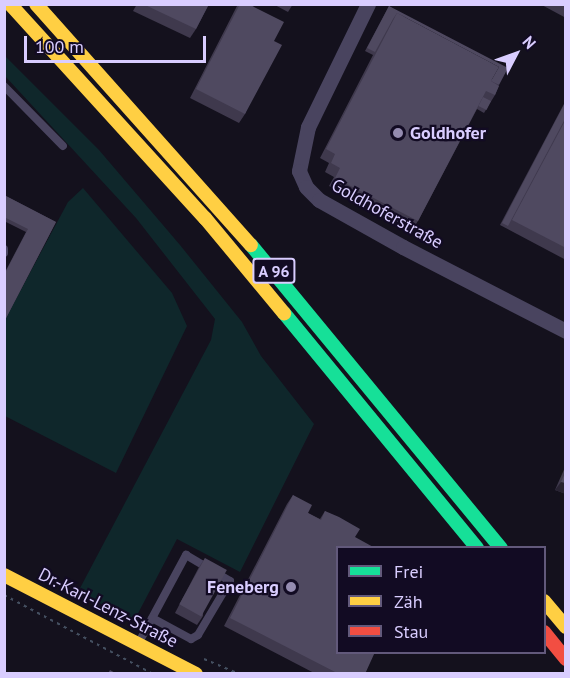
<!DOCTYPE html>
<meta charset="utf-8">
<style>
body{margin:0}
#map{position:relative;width:570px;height:678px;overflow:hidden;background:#14111d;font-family:"PT Sans",sans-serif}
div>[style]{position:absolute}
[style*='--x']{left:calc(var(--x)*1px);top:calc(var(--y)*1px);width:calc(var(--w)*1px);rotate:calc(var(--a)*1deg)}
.green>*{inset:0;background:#0f272b}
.path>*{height:2px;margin-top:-1px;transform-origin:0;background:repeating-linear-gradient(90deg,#444f60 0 3px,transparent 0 7.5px)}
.lane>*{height:8px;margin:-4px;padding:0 4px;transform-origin:4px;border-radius:4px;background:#49445f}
.street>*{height:15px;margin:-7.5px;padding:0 7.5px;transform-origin:7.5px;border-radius:7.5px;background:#49445f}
.fast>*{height:14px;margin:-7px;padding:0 7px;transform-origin:7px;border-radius:7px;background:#16e098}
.slow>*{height:14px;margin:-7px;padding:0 7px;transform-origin:7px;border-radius:7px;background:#ffcf43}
.jam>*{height:14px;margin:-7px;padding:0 7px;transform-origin:7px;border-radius:7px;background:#f24e42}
.wall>*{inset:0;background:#3f394d}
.shaded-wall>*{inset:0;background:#272232}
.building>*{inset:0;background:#4f4960;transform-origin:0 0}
.dots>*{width:16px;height:16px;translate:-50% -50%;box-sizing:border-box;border:3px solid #120b23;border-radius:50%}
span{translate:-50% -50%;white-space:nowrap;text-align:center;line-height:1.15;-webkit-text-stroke:4.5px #120b23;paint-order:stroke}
.shield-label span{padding:2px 4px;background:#120b23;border:2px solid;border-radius:4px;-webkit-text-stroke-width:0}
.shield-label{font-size:16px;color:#d9cdff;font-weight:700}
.poi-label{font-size:18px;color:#d9cdff;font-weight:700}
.left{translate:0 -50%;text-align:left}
.right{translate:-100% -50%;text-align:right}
.street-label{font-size:18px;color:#d9cdff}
.frame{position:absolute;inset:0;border:6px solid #d9cdff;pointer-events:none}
.legend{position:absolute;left:336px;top:546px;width:210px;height:108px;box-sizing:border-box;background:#120b23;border:2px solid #62597b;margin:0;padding:8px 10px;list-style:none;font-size:18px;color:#d9cdff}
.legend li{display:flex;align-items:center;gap:12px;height:30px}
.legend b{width:30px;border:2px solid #62597b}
.north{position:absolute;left:486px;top:24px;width:60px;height:60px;-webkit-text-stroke:4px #120b23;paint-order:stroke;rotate:49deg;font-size:16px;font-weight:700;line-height:24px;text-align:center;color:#d9cdff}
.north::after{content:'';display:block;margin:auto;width:21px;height:27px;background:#d9cdff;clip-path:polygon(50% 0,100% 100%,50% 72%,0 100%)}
.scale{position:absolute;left:24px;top:36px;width:182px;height:27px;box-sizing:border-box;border:3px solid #d9cdff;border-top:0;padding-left:8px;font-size:18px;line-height:21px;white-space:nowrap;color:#d9cdff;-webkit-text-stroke:4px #120b23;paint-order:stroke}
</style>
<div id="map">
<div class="green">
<i style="clip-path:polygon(4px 55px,99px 150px,180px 245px,242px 322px,261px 356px,314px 424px,240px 572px,177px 539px,134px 621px,78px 592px,211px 340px,215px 319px,136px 218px,5px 76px)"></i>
<i style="clip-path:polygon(83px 188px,172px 293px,187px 326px,116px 473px,5px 416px,4px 321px,68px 202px)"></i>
</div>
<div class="path">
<i style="--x:4;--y:595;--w:169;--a:27.9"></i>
<i style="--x:204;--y:659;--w:39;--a:23"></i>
</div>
<div class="lane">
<i style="--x:4;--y:86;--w:84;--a:45.5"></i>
<i style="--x:4;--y:249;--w:4;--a:90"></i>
<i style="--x:139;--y:642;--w:10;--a:-61"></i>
<i style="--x:144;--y:633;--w:89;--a:-61.7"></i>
<i style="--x:186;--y:555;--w:51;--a:30.6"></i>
<i style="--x:230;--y:581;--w:63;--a:120.7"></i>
<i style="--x:198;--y:635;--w:8;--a:150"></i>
<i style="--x:191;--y:639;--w:44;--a:-151.7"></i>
</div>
<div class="street">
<i style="--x:368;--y:4;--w:137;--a:116"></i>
<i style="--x:308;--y:127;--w:45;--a:101.6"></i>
<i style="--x:299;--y:171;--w:17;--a:66"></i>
<i style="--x:306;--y:187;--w:18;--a:45"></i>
<i style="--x:319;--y:200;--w:96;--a:29.2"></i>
<i style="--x:403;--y:247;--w:183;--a:27.3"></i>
</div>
<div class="fast">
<i style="--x:251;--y:245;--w:393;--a:50.5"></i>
<i style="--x:284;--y:313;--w:304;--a:50.6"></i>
</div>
<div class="slow">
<i style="--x:10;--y:4;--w:290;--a:47.7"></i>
<i style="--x:205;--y:218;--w:124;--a:50.3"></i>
<i style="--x:36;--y:4;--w:323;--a:48.3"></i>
<i style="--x:4;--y:575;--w:216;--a:27.3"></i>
<i style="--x:544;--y:601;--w:34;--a:50"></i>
</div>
<div class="jam">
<i style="--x:544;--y:632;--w:35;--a:51"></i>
</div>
<div class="wall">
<i style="clip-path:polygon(137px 4px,209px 4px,196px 29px,190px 38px,133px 11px)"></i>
<i style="clip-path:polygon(238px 4px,255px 4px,253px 7px,274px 41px,245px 114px,239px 123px,190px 98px)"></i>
<i style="clip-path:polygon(273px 4px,293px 4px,288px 12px)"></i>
<i style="clip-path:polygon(540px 4px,566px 4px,566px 18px)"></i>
<i style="clip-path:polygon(389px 6px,499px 85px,495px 95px,484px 113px,477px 109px,418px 221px,412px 230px,329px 186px,334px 177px,325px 172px,329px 163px,320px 158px,373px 55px,365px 51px)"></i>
<i style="clip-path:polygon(566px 100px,566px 260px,500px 225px)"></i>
<i style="clip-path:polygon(4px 195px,56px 222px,4px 322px,4px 274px,26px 232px,4px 221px)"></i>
<i style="clip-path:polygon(566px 465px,566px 494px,555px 490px)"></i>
<i style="clip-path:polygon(293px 495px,308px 513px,320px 519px,325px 511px,355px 537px,365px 674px,316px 674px,224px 626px,287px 504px)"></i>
<i style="clip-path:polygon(205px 558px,203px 616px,197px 625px,175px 613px,199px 567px)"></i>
</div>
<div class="shaded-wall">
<i style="clip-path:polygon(561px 482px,566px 483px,566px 494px,555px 490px)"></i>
</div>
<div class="building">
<i style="clip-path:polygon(143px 4px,209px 4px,196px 29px)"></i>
<i style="clip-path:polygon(240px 4px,248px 4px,284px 22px,274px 41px,282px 45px,245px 114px,196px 89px)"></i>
<i style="clip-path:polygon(389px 6px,508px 68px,499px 85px,491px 81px,499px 67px,397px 13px,393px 19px,375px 52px,367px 48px)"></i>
<i style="clip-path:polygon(397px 13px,499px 67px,491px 81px,499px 86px,495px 95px,486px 91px,418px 221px,335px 178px,340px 168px,331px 163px,335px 154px,326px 149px)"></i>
<i style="left:483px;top:97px;width:9px;height:10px;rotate:27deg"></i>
<i style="clip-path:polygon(566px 101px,566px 117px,508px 226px,502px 223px)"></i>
<i style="clip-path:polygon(566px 119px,566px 248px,512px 220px)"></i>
<i style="clip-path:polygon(4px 195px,56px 222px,4px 322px,4px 275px,28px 229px,4px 217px)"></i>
<i style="clip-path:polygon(566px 471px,566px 483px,561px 482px)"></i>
<i style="clip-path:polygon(293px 495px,312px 505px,308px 513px,321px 520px,325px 511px,339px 517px,360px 529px,355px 537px,375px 548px,338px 548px,338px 652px,375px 652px,365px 674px,339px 674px,230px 618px)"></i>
<i style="left:205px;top:558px;width:25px;height:53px;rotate:29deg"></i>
<i style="clip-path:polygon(110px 670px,117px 674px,108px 674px)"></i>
</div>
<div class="dots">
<i style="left:398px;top:133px;background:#948bb0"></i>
<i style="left:291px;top:587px;background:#948bb0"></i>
</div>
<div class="shield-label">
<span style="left:274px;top:271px">A 96</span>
</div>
<div class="poi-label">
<span class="left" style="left:410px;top:133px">Goldhofer</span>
<span class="right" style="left:279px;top:587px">Feneberg</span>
</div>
<div class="street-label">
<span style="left:387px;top:214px;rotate:29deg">Goldhoferstraße</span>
<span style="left:108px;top:608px;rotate:27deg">Dr.-Karl-Lenz-Straße</span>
</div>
<div class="frame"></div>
<ul class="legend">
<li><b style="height:8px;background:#16e098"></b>Frei</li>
<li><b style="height:8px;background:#ffcf43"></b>Zäh</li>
<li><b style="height:8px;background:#f24e42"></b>Stau</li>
</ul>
<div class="north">N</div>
<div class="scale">100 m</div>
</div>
